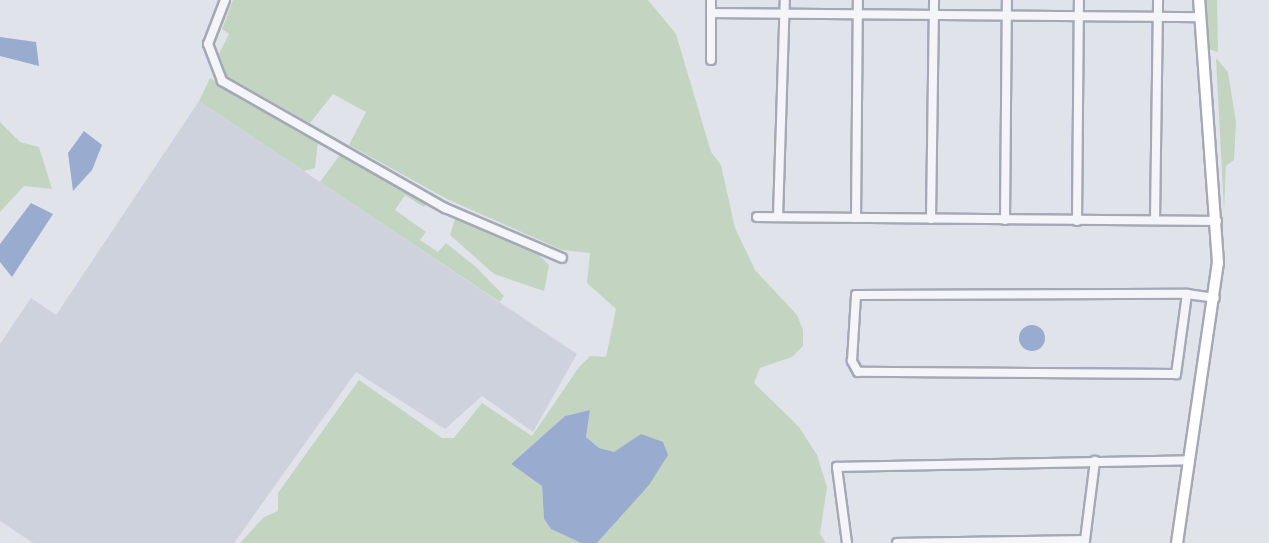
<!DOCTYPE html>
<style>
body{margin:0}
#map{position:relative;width:1269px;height:543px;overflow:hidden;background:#e1e3eb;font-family:Mulish,sans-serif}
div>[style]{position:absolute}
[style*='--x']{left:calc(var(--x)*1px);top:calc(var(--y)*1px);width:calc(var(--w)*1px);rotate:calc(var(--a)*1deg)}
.built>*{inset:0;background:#ced2dd}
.green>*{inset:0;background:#c3d5c1}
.water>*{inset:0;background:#99abce}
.round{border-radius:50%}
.roads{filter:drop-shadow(2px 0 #a5a9b6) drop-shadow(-2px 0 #a5a9b6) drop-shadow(0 2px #a5a9b6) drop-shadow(0 -2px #a5a9b6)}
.minor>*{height:8px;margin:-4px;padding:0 4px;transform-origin:4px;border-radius:4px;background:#f4f5f9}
.secondary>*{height:10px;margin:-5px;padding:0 5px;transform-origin:5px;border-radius:5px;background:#fff}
span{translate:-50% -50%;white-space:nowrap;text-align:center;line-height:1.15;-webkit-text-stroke:5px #f1f3f8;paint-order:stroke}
</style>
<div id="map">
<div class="built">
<i style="clip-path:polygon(199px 101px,577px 354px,533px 432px,482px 396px,445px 429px,356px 372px,234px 543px,33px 543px,0 521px,0 344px,31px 298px,56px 315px)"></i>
</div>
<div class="green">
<i style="clip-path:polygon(233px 0,648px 0,676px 34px,711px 152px,721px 165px,735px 228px,755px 270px,797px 315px,803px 330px,803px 346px,792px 357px,760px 368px,754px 383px,799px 427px,817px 455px,827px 487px,820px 534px,826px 543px,597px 543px,615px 523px,614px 452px,599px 448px,586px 437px,590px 410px,565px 416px,511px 464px,542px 486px,544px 519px,551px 529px,581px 543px,240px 543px,264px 517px,278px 511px,278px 493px,359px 380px,442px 438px,454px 438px,482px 403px,532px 436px,579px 367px,590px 356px,606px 357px,616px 309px,587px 283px,590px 253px,562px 250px,447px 199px,349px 145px,366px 112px,333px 94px,310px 123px,227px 76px,219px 54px,229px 34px,222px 29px)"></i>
<i style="clip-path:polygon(1202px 0,1217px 0,1218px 52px,1208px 49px)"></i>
<i style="clip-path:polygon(1216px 58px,1228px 72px,1236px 122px,1234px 160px,1226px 166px,1224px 212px)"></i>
<i style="clip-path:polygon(210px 78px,318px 142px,315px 168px,304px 171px,199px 101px)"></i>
<i style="clip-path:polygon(0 122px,20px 142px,39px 147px,52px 189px,24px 186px,0 212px)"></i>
<i style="clip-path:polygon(342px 152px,427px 202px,424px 207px,405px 195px,395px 210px,426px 232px,420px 240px,438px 252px,446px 243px,476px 267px,504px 296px,500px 302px,320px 182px)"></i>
<i style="clip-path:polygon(455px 219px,536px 252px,549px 265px,544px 291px,494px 274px,450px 235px)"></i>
</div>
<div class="water">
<i style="clip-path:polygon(0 37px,36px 42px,39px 66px,0 56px)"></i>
<i style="clip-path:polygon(84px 131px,102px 145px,92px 170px,73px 191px,68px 153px)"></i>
<i style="clip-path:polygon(31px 203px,53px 214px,12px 277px,0 262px,0 244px)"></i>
<i class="round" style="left:1019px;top:325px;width:26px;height:26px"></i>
<i style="clip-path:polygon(590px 410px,586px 437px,599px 448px,614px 452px,641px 434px,663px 442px,668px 455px,649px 485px,597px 543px,581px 543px,551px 529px,544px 519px,542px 486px,511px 464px,565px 416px)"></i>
</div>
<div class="roads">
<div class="minor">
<i style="--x:225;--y:0;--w:47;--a:111.1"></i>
<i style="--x:208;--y:44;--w:40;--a:69"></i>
<i style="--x:222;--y:81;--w:257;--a:29.7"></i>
<i style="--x:445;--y:208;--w:127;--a:23.1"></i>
<i style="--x:711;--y:13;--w:490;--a:0.5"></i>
<i style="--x:711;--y:60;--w:60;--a:-90"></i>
<i style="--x:757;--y:217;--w:460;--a:0.5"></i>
<i style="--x:778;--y:217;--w:217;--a:-88.2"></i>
<i style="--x:856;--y:218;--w:218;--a:-89.5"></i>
<i style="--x:931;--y:219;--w:219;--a:-89.2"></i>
<i style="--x:1005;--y:220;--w:220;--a:-89.5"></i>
<i style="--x:1155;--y:220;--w:220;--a:-89.2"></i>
<i style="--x:1077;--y:221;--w:221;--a:-89.5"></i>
<i style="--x:1187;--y:294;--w:81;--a:97.8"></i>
<i style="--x:1176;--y:374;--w:318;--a:-179.6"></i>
<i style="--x:858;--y:372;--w:13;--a:-119"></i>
<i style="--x:852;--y:361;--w:66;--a:-86.5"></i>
<i style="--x:856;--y:295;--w:331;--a:-0.2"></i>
<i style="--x:1187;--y:294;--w:28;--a:8"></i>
<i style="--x:847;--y:543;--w:77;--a:-97.5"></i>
<i style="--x:837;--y:467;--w:352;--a:-1.1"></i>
<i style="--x:897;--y:543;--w:188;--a:-0.9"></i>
<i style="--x:1085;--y:540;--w:80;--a:-82.8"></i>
</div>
<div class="secondary">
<i style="--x:1177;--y:543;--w:283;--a:-81.7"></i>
<i style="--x:1218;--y:263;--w:264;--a:-94.1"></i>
</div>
</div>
</div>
